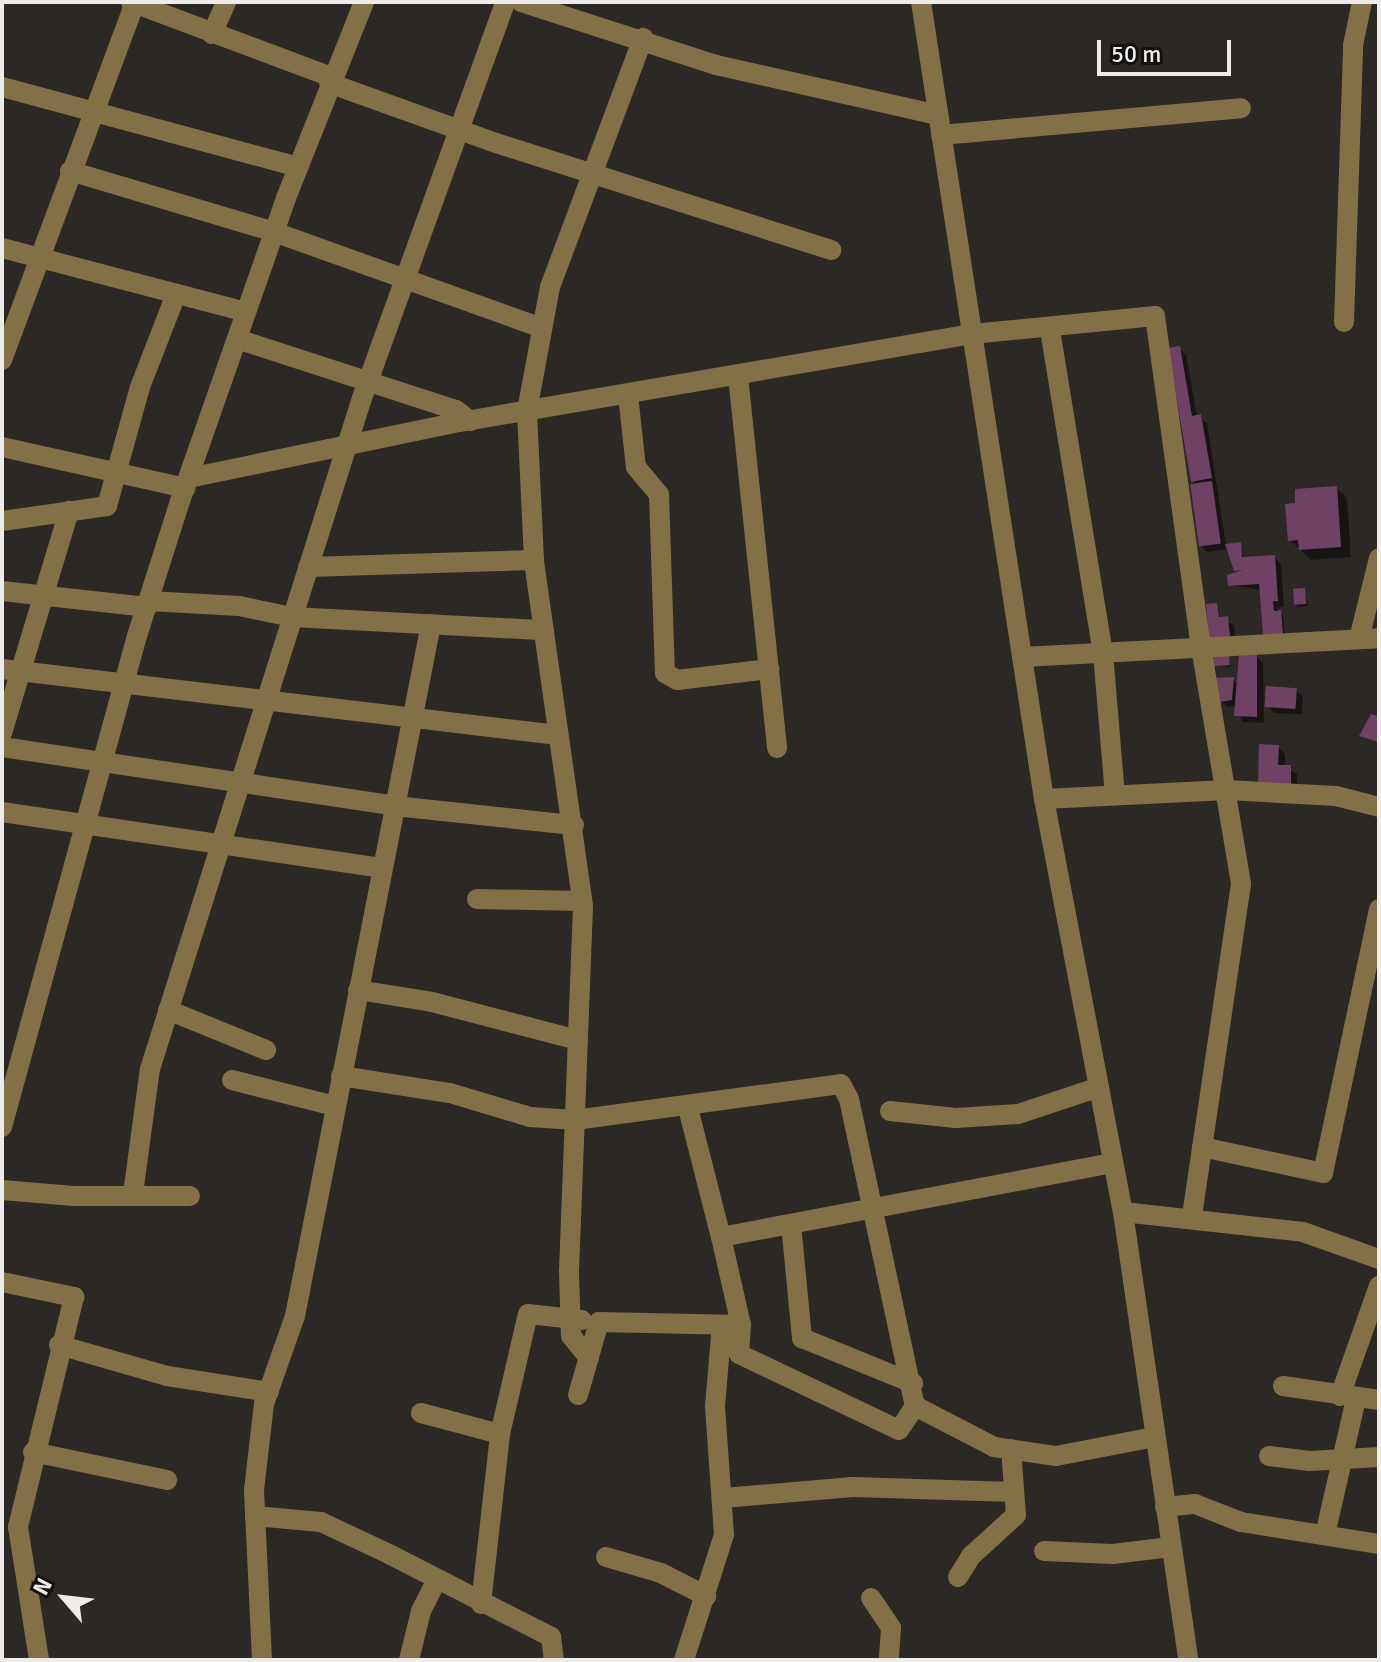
<!DOCTYPE html>
<style>
body{margin:0}
#map{position:relative;width:1381px;height:1662px;overflow:hidden;background:#2c2826;font-family:Signika,sans-serif}
div>[style]{position:absolute}
[style*='--x']{left:calc(var(--x)*1px);top:calc(var(--y)*1px);width:calc(var(--w)*1px);rotate:calc(var(--a)*1deg)}
.shadow>*{inset:0;background:#0007}
.building>*{inset:0;background:#6f4164;transform-origin:0 0}
.minor>*{height:20px;margin:-10px;padding:0 10px;transform-origin:10px;border-radius:10px;background:#847046}
span{translate:-50% -50%;white-space:nowrap;text-align:center;line-height:1.15;-webkit-text-stroke:7px #131110;paint-order:stroke}
.frame{position:absolute;inset:0;border:4px solid #eeecea;pointer-events:none}
.north{position:absolute;left:24px;top:1558px;width:80px;height:80px;-webkit-text-stroke:6px #131110;paint-order:stroke;rotate:298deg;font-size:22px;font-weight:700;line-height:32px;text-align:center;color:#eeecea}
.north::after{content:'';display:block;margin:auto;width:28px;height:36px;background:#eeecea;clip-path:polygon(50% 0,100% 100%,50% 72%,0 100%)}
.scale{position:absolute;left:1097px;top:40px;width:134px;height:36px;box-sizing:border-box;border:4px solid #eeecea;border-top:0;padding-left:10px;font-size:24px;line-height:28px;white-space:nowrap;color:#eeecea;-webkit-text-stroke:6px #131110;paint-order:stroke}
</style>
<div id="map">
<div class="shadow">
<i style="clip-path:polygon(1179px 348px,1186px 355px,1197px 417px,1207px 423px,1226px 545px,1240px 544px,1244px 559px,1274px 557px,1281px 564px,1284px 607px,1276px 608px,1283px 615px,1285px 636px,1267px 637px,1261px 590px,1230px 585px,1253px 572px,1229px 549px,1207px 552px,1200px 545px)"></i>
<i style="clip-path:polygon(1336px 488px,1347px 498px,1351px 557px,1311px 560px,1290px 540px)"></i>
<i style="clip-path:polygon(1304px 590px,1308px 606px,1298px 607px,1295px 604px)"></i>
<i style="clip-path:polygon(1217px 605px,1221px 619px,1234px 625px,1236px 643px,1211px 638px)"></i>
<i style="clip-path:polygon(1228px 656px,1231px 667px,1213px 665px)"></i>
<i style="clip-path:polygon(1256px 656px,1263px 663px,1264px 723px,1243px 722px,1237px 706px,1227px 707px,1221px 701px,1233px 679px,1238px 685px)"></i>
<i style="clip-path:polygon(1296px 690px,1303px 697px,1302px 714px,1274px 713px,1268px 706px)"></i>
<i style="clip-path:polygon(1278px 747px,1285px 754px,1285px 767px,1297px 774px,1297px 792px,1267px 791px)"></i>
</div>
<div class="building">
<i style="clip-path:polygon(1180px 346px,1192px 416px,1201px 414px,1212px 478px,1191px 482px,1168px 348px)"></i>
<i style="left:1212px;top:481px;width:63px;height:22px;rotate:82deg"></i>
<i style="clip-path:polygon(1337px 486px,1341px 547px,1299px 550px,1298px 540px,1288px 541px,1285px 504px,1295px 503px,1295px 489px)"></i>
<i style="clip-path:polygon(1241px 542px,1242px 557px,1275px 555px,1278px 601px,1273px 601px,1274px 611px,1281px 610px,1283px 634px,1263px 635px,1259px 584px,1228px 586px,1227px 575px,1243px 570px,1234px 571px,1225px 544px)"></i>
<i style="left:1305px;top:588px;width:16px;height:12px;rotate:86deg"></i>
<i style="clip-path:polygon(1217px 603px,1219px 617px,1228px 616px,1230px 637px,1209px 639px,1206px 604px)"></i>
<i style="clip-path:polygon(1239px 653px,1257px 654px,1257px 717px,1234px 716px)"></i>
<i style="left:1229px;top:654px;width:11px;height:18px;rotate:85deg"></i>
<i style="clip-path:polygon(1234px 677px,1232px 700px,1219px 702px,1215px 678px)"></i>
<i style="left:1266px;top:686px;width:31px;height:21px;rotate:4deg"></i>
<i style="clip-path:polygon(1371px 714px,1379px 716px,1379px 742px,1359px 736px)"></i>
<i style="clip-path:polygon(1259px 744px,1279px 745px,1278px 765px,1291px 765px,1291px 786px,1258px 785px)"></i>
</div>
<div class="minor">
<i style="--x:131;--y:2;--w:215;--a:20.5"></i>
<i style="--x:521;--y:2;--w:205;--a:17.9"></i>
<i style="--x:716;--y:65;--w:228;--a:12.7"></i>
<i style="--x:921;--y:2;--w:806;--a:81.23"></i>
<i style="--x:1044;--y:799;--w:420;--a:79.2"></i>
<i style="--x:1123;--y:1212;--w:453;--a:81.7"></i>
<i style="--x:212;--y:34;--w:35;--a:-66"></i>
<i style="--x:329;--y:83;--w:177;--a:19.8"></i>
<i style="--x:496;--y:143;--w:352;--a:17.7"></i>
<i style="--x:2;--y:87;--w:307;--a:15.1"></i>
<i style="--x:941;--y:135;--w:301;--a:-5.1"></i>
<i style="--x:70;--y:171;--w:213;--a:16.6"></i>
<i style="--x:274;--y:232;--w:282;--a:19.7"></i>
<i style="--x:2;--y:248;--w:252;--a:14.7"></i>
<i style="--x:1344;--y:322;--w:277;--a:-88.1"></i>
<i style="--x:1353;--y:45;--w:44;--a:-78.2"></i>
<i style="--x:1050;--y:330;--w:327;--a:80.7"></i>
<i style="--x:1103;--y:653;--w:143;--a:85.2"></i>
<i style="--x:237;--y:339;--w:230;--a:18"></i>
<i style="--x:456;--y:410;--w:18;--a:38"></i>
<i style="--x:2;--y:360;--w:382;--a:-69.6"></i>
<i style="--x:738;--y:376;--w:374;--a:84"></i>
<i style="--x:628;--y:395;--w:72;--a:83.7"></i>
<i style="--x:636;--y:467;--w:35;--a:50"></i>
<i style="--x:659;--y:494;--w:179;--a:88.1"></i>
<i style="--x:665;--y:673;--w:14;--a:30"></i>
<i style="--x:677;--y:680;--w:93;--a:-6.8"></i>
<i style="--x:2;--y:447;--w:188;--a:12.6"></i>
<i style="--x:189;--y:478;--w:277;--a:-11.7"></i>
<i style="--x:460;--y:422;--w:520;--a:-9.75"></i>
<i style="--x:972;--y:334;--w:184;--a:-5.6"></i>
<i style="--x:1155;--y:316;--w:334;--a:82.1"></i>
<i style="--x:1201;--y:647;--w:240;--a:80.4"></i>
<i style="--x:1241;--y:884;--w:337;--a:98.4"></i>
<i style="--x:2;--y:521;--w:106;--a:-8.1"></i>
<i style="--x:107;--y:506;--w:123;--a:-74.5"></i>
<i style="--x:140;--y:387;--w:100;--a:-68.8"></i>
<i style="--x:308;--y:567;--w:226;--a:-1.8"></i>
<i style="--x:2;--y:591;--w:146;--a:6.3"></i>
<i style="--x:149;--y:601;--w:90;--a:3.2"></i>
<i style="--x:239;--y:606;--w:54;--a:11.7"></i>
<i style="--x:292;--y:617;--w:252;--a:3"></i>
<i style="--x:1359;--y:639;--w:83;--a:-76.1"></i>
<i style="--x:1022;--y:657;--w:358;--a:-3"></i>
<i style="--x:2;--y:669;--w:560;--a:6.77"></i>
<i style="--x:2;--y:733;--w:232;--a:-73.2"></i>
<i style="--x:2;--y:747;--w:397;--a:8.5"></i>
<i style="--x:395;--y:806;--w:180;--a:6.1"></i>
<i style="--x:1044;--y:799;--w:183;--a:-2.8"></i>
<i style="--x:1227;--y:790;--w:109;--a:3.2"></i>
<i style="--x:1336;--y:796;--w:44;--a:14.3"></i>
<i style="--x:2;--y:812;--w:383;--a:8.4"></i>
<i style="--x:477;--y:899;--w:105;--a:1.1"></i>
<i style="--x:358;--y:990;--w:75;--a:9.2"></i>
<i style="--x:432;--y:1002;--w:151;--a:14.6"></i>
<i style="--x:168;--y:1010;--w:106;--a:22.2"></i>
<i style="--x:341;--y:1076;--w:110;--a:8.9"></i>
<i style="--x:450;--y:1093;--w:84;--a:16.7"></i>
<i style="--x:530;--y:1117;--w:45;--a:3.8"></i>
<i style="--x:575;--y:1120;--w:268;--a:-7.7"></i>
<i style="--x:841;--y:1084;--w:17;--a:62"></i>
<i style="--x:849;--y:1099;--w:314;--a:77.9"></i>
<i style="--x:915;--y:1406;--w:89;--a:27.4"></i>
<i style="--x:994;--y:1447;--w:63;--a:8.3"></i>
<i style="--x:1056;--y:1456;--w:101;--a:-10.9"></i>
<i style="--x:232;--y:1080;--w:106;--a:14.2"></i>
<i style="--x:688;--y:1108;--w:133;--a:75.7"></i>
<i style="--x:890;--y:1111;--w:66;--a:6.1"></i>
<i style="--x:956;--y:1118;--w:62;--a:-3.7"></i>
<i style="--x:1018;--y:1114;--w:85;--a:-18.4"></i>
<i style="--x:2;--y:1127;--w:509;--a:-74.63"></i>
<i style="--x:137;--y:636;--w:142;--a:-72.3"></i>
<i style="--x:180;--y:501;--w:321;--a:-70.7"></i>
<i style="--x:286;--y:198;--w:211;--a:-68.3"></i>
<i style="--x:1202;--y:1147;--w:124;--a:12.1"></i>
<i style="--x:1323;--y:1173;--w:270;--a:-78"></i>
<i style="--x:2;--y:1190;--w:72;--a:4.8"></i>
<i style="--x:74;--y:1196;--w:116;--a:0"></i>
<i style="--x:133;--y:1194;--w:126;--a:-82.3"></i>
<i style="--x:150;--y:1069;--w:704;--a:-72.47"></i>
<i style="--x:362;--y:398;--w:421;--a:-70.1"></i>
<i style="--x:1123;--y:1212;--w:181;--a:6.3"></i>
<i style="--x:1303;--y:1232;--w:81;--a:19.6"></i>
<i style="--x:791;--y:1224;--w:115;--a:84.5"></i>
<i style="--x:802;--y:1338;--w:120;--a:22.1"></i>
<i style="--x:2;--y:1282;--w:74;--a:11.8"></i>
<i style="--x:74;--y:1297;--w:237;--a:103.7"></i>
<i style="--x:18;--y:1527;--w:135;--a:81"></i>
<i style="--x:741;--y:1325;--w:29;--a:94"></i>
<i style="--x:739;--y:1354;--w:177;--a:25.4"></i>
<i style="--x:899;--y:1430;--w:29;--a:-56"></i>
<i style="--x:59;--y:1345;--w:112;--a:16"></i>
<i style="--x:167;--y:1376;--w:103;--a:8.9"></i>
<i style="--x:589;--y:1358;--w:28;--a:-129"></i>
<i style="--x:571;--y:1336;--w:65;--a:-91.8"></i>
<i style="--x:569;--y:1271;--w:365;--a:-87.8"></i>
<i style="--x:583;--y:906;--w:349;--a:-98.1"></i>
<i style="--x:534;--y:560;--w:149;--a:-92.7"></i>
<i style="--x:527;--y:411;--w:126;--a:-79.5"></i>
<i style="--x:550;--y:287;--w:266;--a:-69.5"></i>
<i style="--x:1283;--y:1386;--w:97;--a:8.3"></i>
<i style="--x:578;--y:1395;--w:76;--a:-74"></i>
<i style="--x:599;--y:1322;--w:142;--a:1.2"></i>
<i style="--x:741;--y:1325;--w:90;--a:-102.8"></i>
<i style="--x:721;--y:1237;--w:399;--a:-10.7"></i>
<i style="--x:1340;--y:1396;--w:117;--a:-70.5"></i>
<i style="--x:421;--y:1413;--w:82;--a:14.9"></i>
<i style="--x:500;--y:1434;--w:123;--a:-76.9"></i>
<i style="--x:528;--y:1314;--w:54;--a:6.3"></i>
<i style="--x:33;--y:1452;--w:137;--a:11.8"></i>
<i style="--x:1269;--y:1456;--w:41;--a:7"></i>
<i style="--x:1310;--y:1461;--w:69;--a:-3.3"></i>
<i style="--x:724;--y:1498;--w:129;--a:-4.9"></i>
<i style="--x:853;--y:1487;--w:161;--a:1.8"></i>
<i style="--x:1165;--y:1507;--w:30;--a:-6"></i>
<i style="--x:1195;--y:1504;--w:49;--a:21.4"></i>
<i style="--x:1241;--y:1522;--w:140;--a:9.1"></i>
<i style="--x:255;--y:1516;--w:66;--a:5.2"></i>
<i style="--x:321;--y:1522;--w:77;--a:25.2"></i>
<i style="--x:391;--y:1555;--w:180;--a:27.1"></i>
<i style="--x:551;--y:1637;--w:23;--a:83"></i>
<i style="--x:1325;--y:1535;--w:140;--a:-77.2"></i>
<i style="--x:1044;--y:1551;--w:69;--a:2.5"></i>
<i style="--x:1113;--y:1554;--w:58;--a:-6.9"></i>
<i style="--x:606;--y:1557;--w:57;--a:16.2"></i>
<i style="--x:661;--y:1573;--w:51;--a:27.1"></i>
<i style="--x:958;--y:1577;--w:25;--a:-58"></i>
<i style="--x:971;--y:1556;--w:61;--a:-42.3"></i>
<i style="--x:1016;--y:1515;--w:66;--a:-94.3"></i>
<i style="--x:871;--y:1598;--w:36;--a:56"></i>
<i style="--x:891;--y:1628;--w:32;--a:94"></i>
<i style="--x:481;--y:1604;--w:171;--a:-83.6"></i>
<i style="--x:262;--y:1660;--w:170;--a:-92.7"></i>
<i style="--x:254;--y:1490;--w:87;--a:-83.4"></i>
<i style="--x:264;--y:1404;--w:93;--a:-70.6"></i>
<i style="--x:295;--y:1316;--w:705;--a:-78.88"></i>
<i style="--x:409;--y:1660;--w:50;--a:-76.2"></i>
<i style="--x:421;--y:1611;--w:35;--a:-63"></i>
<i style="--x:684;--y:1660;--w:131;--a:-72.3"></i>
<i style="--x:724;--y:1535;--w:129;--a:-94"></i>
<i style="--x:715;--y:1406;--w:81;--a:-85.1"></i>
</div>
<div class="frame"></div>
<div class="north">N</div>
<div class="scale">50 m</div>
</div>
